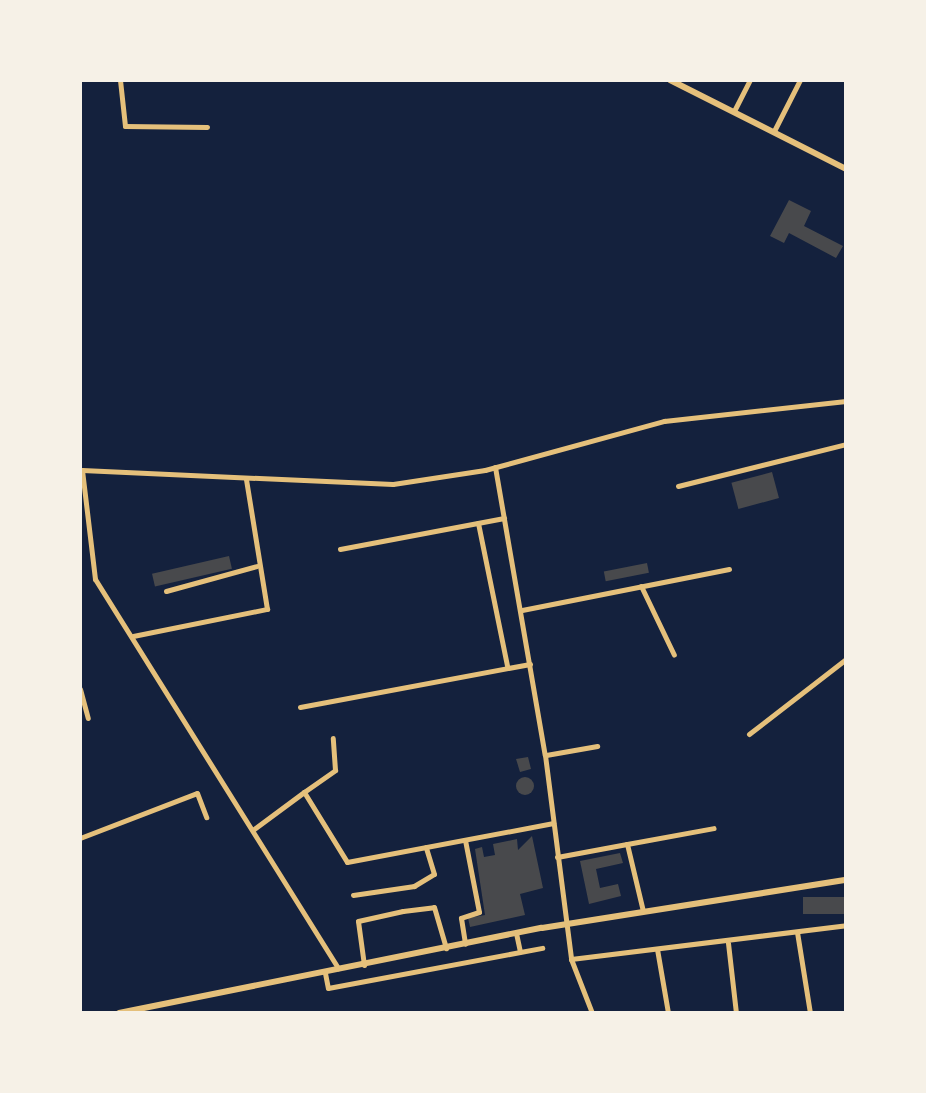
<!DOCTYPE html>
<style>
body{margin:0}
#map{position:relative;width:926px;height:1093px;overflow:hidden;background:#14213d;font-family:Rubik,sans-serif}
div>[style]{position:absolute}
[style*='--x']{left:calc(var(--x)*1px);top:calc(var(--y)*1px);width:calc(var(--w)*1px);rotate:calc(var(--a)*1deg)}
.building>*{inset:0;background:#48494c;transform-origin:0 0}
.round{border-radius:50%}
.minor>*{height:5px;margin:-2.5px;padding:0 2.5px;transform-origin:2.5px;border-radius:2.5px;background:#e5c07b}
.tertiary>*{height:6px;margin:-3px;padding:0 3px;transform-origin:3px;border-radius:3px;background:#e5c07b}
span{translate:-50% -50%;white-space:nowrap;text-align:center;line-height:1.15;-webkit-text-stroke:10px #f6f1e7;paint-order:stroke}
.frame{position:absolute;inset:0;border:82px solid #f6f1e7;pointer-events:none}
</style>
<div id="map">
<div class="building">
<i style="clip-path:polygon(789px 200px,811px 211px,804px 226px,843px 246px,836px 258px,789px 233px,784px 243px,770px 236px)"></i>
<i style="left:772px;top:472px;width:27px;height:42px;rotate:75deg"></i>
<i style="left:229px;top:556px;width:13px;height:79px;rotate:77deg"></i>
<i style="left:647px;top:563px;width:10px;height:44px;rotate:79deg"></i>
<i style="clip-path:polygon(528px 757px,531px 769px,520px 772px,516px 759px)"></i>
<i class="round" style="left:516px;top:777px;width:18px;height:18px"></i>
<i style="clip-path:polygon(532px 836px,543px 888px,520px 894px,525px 915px,470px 927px,468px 918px,485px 915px,475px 849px,482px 847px,484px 857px,495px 855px,493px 844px,517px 839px,518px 850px)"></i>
<i style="clip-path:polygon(620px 853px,623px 863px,596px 869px,600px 888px,618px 884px,621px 896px,589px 904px,580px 861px)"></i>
<i style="left:846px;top:897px;width:17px;height:43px;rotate:90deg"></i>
</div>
<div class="minor">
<i style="--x:120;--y:80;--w:46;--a:83.8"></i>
<i style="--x:125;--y:126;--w:82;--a:0.7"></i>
<i style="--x:734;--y:111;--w:35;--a:-63"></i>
<i style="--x:774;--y:131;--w:57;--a:-63"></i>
<i style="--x:495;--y:467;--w:292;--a:80.2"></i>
<i style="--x:545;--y:755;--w:206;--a:82.7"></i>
<i style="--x:571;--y:959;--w:58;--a:68.7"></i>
<i style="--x:82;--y:470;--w:311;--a:2.6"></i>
<i style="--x:393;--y:484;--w:93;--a:-8.7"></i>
<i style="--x:485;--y:470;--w:186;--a:-15.3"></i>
<i style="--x:664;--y:421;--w:183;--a:-6.3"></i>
<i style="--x:82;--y:470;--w:110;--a:83.2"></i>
<i style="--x:95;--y:579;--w:459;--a:58"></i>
<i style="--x:678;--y:486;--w:173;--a:-14"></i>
<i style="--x:478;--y:523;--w:146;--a:78.5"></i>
<i style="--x:340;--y:549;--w:167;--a:-10.7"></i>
<i style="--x:641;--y:586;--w:76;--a:64.4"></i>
<i style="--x:166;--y:591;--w:94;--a:-15.4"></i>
<i style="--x:522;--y:610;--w:211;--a:-11.2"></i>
<i style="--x:133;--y:636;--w:137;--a:-11.4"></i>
<i style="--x:267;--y:609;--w:131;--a:-99.2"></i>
<i style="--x:80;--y:689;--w:30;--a:75"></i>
<i style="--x:300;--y:707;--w:234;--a:-10.6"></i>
<i style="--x:749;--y:734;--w:123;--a:-37.7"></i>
<i style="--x:546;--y:755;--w:52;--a:-10"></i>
<i style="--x:304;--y:792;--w:38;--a:-35"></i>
<i style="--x:335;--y:770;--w:32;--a:-94"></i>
<i style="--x:254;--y:829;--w:62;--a:-36.5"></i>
<i style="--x:304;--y:792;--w:82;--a:58.4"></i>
<i style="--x:347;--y:862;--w:210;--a:-10.7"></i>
<i style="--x:80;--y:838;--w:125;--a:-21"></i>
<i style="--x:197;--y:793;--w:26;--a:69"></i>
<i style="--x:465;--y:840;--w:73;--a:79"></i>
<i style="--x:479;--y:912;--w:19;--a:162"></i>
<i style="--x:461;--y:918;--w:26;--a:81"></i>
<i style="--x:627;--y:844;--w:88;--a:-10.4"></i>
<i style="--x:557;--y:857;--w:71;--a:-10.5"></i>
<i style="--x:627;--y:844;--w:69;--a:76.6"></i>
<i style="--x:353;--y:895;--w:62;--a:-8.4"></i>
<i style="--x:414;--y:886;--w:23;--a:-31"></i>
<i style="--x:434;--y:874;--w:28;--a:-107"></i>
<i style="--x:797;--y:932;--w:82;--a:80.9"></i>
<i style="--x:516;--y:933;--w:19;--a:78"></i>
<i style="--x:728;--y:943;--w:70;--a:83.5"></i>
<i style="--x:657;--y:949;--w:65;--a:80.2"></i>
<i style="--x:571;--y:959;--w:277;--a:-7"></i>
<i style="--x:364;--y:965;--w:44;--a:-97.8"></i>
<i style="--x:358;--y:921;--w:46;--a:-12.5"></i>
<i style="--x:403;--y:911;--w:31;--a:-7"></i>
<i style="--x:434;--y:907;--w:43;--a:73.7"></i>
<i style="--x:325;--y:973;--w:15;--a:79"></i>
<i style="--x:328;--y:988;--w:218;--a:-10.6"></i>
</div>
<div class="tertiary">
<i style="--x:670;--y:80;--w:197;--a:26.8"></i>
<i style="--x:119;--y:1013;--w:431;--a:-11.4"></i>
<i style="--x:542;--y:928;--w:308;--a:-9"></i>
</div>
<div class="frame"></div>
</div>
